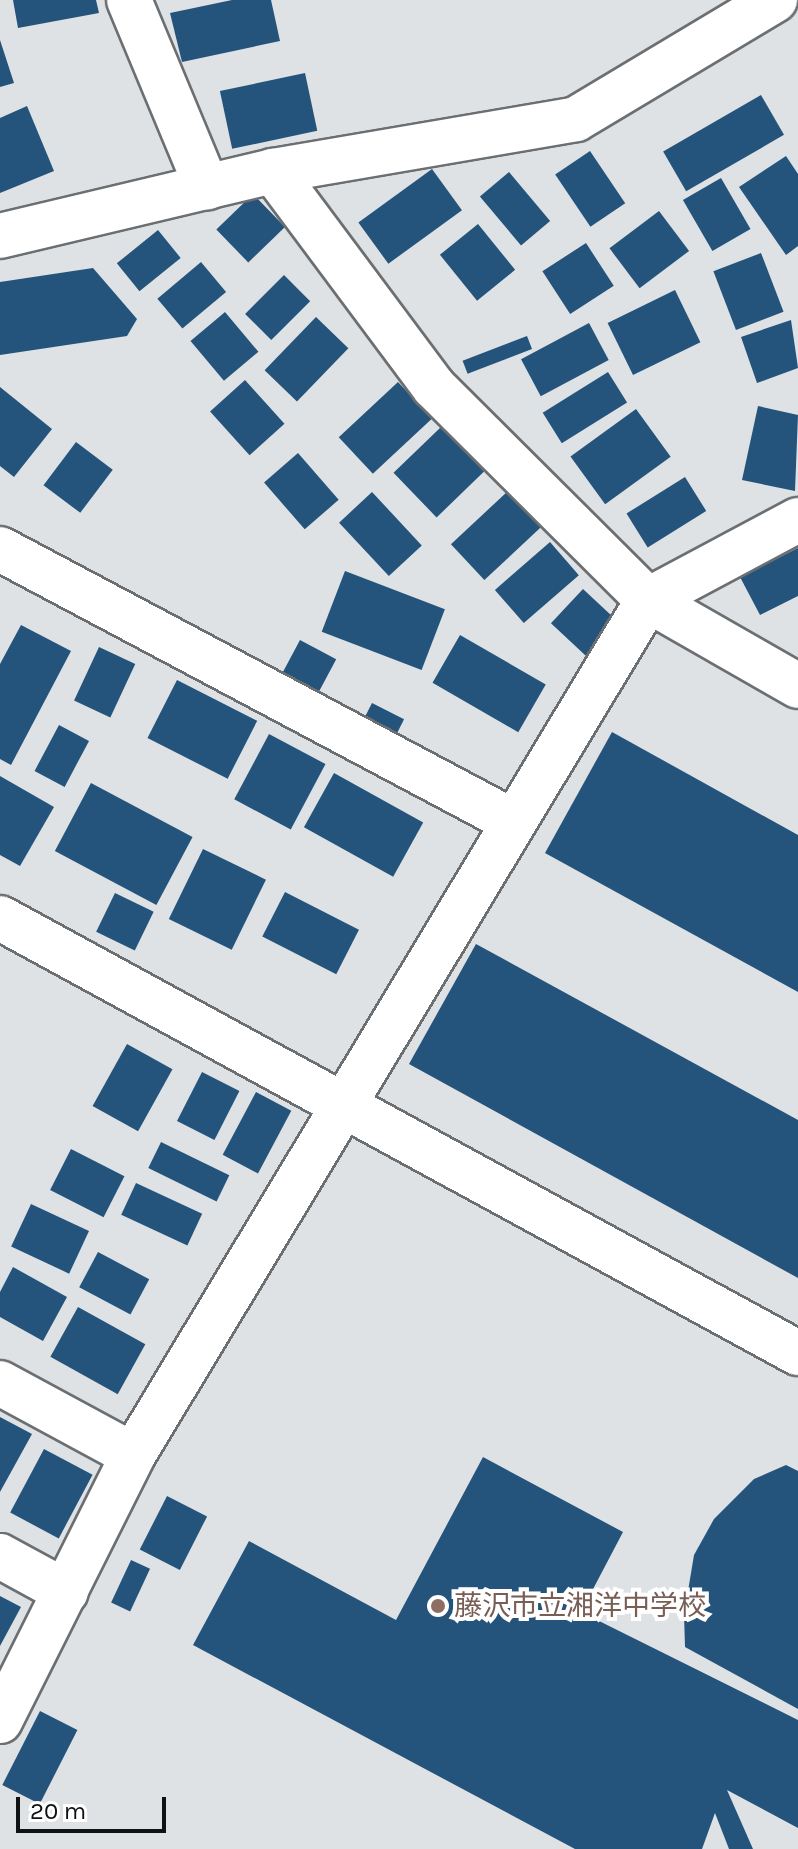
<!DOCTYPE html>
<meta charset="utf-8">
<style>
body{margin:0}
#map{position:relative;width:798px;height:1849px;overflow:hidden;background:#dee2e5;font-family:Karla,"Noto Sans JP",sans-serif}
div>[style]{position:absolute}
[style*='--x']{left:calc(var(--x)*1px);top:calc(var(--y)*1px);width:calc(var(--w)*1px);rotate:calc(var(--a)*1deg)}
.building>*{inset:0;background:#24547b;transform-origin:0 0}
.roads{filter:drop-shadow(2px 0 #6b6f72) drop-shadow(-2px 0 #6b6f72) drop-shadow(0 2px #6b6f72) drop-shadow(0 -2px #6b6f72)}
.minor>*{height:44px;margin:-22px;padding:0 22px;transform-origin:22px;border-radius:22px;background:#fff}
.dots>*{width:22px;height:22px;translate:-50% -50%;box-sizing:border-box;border:4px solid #fff;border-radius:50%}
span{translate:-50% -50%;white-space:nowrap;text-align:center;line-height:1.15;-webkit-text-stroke:8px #fff;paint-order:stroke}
.education-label{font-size:28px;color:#785e54}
.left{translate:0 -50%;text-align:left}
.scale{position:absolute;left:16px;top:1797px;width:150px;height:36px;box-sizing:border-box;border:4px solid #101112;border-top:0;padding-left:10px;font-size:24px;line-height:28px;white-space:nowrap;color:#101112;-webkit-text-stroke:6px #fff;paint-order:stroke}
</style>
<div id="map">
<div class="building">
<i style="clip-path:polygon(13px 0,96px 0,99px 13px,18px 28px)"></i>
<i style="clip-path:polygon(232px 0,271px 0,280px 41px,182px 62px,170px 13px)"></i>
<i style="clip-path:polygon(0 40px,14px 83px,0 87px)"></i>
<i style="left:305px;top:73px;width:59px;height:87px;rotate:78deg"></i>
<i style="left:761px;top:95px;width:46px;height:113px;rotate:60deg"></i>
<i style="clip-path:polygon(27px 106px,54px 171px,0 193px,0 118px)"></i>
<i style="left:590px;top:151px;width:63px;height:42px;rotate:56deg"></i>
<i style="clip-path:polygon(786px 156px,798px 174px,798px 246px,786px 255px,739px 187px)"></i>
<i style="left:432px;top:169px;width:51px;height:91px;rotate:54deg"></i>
<i style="left:509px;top:172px;width:64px;height:38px;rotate:50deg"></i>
<i style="left:721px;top:178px;width:59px;height:44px;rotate:60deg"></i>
<i style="left:253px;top:194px;width:46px;height:51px;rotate:46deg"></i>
<i style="left:659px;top:211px;width:50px;height:62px;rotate:53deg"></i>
<i style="left:478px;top:224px;width:59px;height:49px;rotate:51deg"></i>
<i style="left:158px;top:230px;width:36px;height:53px;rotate:51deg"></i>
<i style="left:586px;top:243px;width:51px;height:52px;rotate:57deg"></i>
<i style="left:761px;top:253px;width:63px;height:51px;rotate:69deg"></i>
<i style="left:201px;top:262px;width:39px;height:57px;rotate:50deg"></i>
<i style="clip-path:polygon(93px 268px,137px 319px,127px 336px,0 355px,0 282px)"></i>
<i style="left:284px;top:275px;width:37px;height:55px;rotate:45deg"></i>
<i style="left:675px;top:290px;width:58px;height:75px;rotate:64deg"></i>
<i style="left:225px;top:312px;width:52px;height:45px;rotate:50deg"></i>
<i style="left:316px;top:317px;width:45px;height:74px;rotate:44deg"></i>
<i style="clip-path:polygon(791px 320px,798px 368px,757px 383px,741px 337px)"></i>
<i style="left:589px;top:323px;width:42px;height:77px;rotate:62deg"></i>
<i style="left:527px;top:336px;width:14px;height:69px;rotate:69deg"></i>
<i style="left:608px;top:372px;width:36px;height:77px;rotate:58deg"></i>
<i style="left:245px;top:380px;width:59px;height:47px;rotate:48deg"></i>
<i style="left:398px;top:382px;width:50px;height:81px;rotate:47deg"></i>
<i style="clip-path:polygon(0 387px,52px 429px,14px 477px,0 466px)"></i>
<i style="clip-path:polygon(758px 406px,798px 415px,795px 491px,742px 480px)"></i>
<i style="left:636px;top:409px;width:59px;height:81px;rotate:54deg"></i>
<i style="left:441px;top:427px;width:62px;height:66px;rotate:46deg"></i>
<i style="left:76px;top:442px;width:46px;height:54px;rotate:37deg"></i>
<i style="left:298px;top:453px;width:62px;height:45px;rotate:49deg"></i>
<i style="left:685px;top:477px;width:40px;height:69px;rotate:58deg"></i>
<i style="left:508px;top:491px;width:49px;height:78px;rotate:47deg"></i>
<i style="left:372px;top:492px;width:73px;height:45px;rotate:47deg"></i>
<i style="left:550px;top:542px;width:44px;height:73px;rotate:49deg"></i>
<i style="clip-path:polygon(798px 548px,798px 596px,760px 615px,740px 577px)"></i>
<i style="left:345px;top:571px;width:107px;height:65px;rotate:21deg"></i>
<i style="left:583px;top:589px;width:48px;height:47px;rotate:43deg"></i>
<i style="clip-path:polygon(21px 625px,71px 651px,11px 765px,0 759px,0 664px)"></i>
<i style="left:460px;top:635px;width:99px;height:55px;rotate:30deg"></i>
<i style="left:300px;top:640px;width:41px;height:44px;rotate:28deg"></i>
<i style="left:99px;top:647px;width:40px;height:59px;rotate:25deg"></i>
<i style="left:177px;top:680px;width:90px;height:65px;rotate:27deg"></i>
<i style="left:372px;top:703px;width:36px;height:28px;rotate:27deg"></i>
<i style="left:59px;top:725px;width:34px;height:52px;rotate:28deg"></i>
<i style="clip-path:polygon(612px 732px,798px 835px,798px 992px,545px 853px)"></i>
<i style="left:269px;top:734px;width:64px;height:74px;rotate:28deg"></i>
<i style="left:334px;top:773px;width:102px;height:62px;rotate:29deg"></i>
<i style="clip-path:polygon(0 776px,54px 807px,20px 866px,0 855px)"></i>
<i style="left:91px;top:783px;width:115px;height:77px;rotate:28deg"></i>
<i style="left:203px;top:849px;width:70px;height:78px;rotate:26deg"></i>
<i style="left:285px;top:892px;width:83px;height:50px;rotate:27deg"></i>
<i style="left:115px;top:893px;width:43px;height:43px;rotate:26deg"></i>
<i style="clip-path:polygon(476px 944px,798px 1120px,798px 1278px,409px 1064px)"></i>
<i style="left:127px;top:1044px;width:52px;height:71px;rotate:29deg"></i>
<i style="left:202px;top:1072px;width:42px;height:55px;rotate:27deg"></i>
<i style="left:256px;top:1092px;width:40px;height:71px;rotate:28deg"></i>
<i style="left:161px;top:1142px;width:76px;height:29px;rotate:26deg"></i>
<i style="left:71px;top:1149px;width:60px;height:46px;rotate:27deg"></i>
<i style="left:136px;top:1183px;width:73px;height:35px;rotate:25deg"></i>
<i style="left:31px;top:1204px;width:64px;height:47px;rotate:25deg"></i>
<i style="left:98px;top:1252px;width:58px;height:40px;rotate:28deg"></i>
<i style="clip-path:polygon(13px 1267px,67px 1297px,43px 1341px,0 1317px,0 1292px)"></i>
<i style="left:78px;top:1307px;width:77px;height:57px;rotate:29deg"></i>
<i style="clip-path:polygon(0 1417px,32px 1434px,0 1492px)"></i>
<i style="left:44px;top:1449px;width:55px;height:72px;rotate:28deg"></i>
<i style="clip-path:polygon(483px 1457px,623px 1532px,581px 1612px,798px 1720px,798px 1828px,727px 1790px,753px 1849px,729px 1849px,715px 1813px,702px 1849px,575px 1849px,193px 1645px,249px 1541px,396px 1620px)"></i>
<i style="clip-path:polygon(786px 1465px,798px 1471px,798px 1709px,685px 1647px,684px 1615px,694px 1555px,714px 1519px,754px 1479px)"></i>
<i style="left:167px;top:1496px;width:45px;height:60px;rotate:27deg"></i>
<i style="left:131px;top:1560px;width:21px;height:47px;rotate:25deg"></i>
<i style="clip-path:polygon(0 1596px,21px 1607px,0 1646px)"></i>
<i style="left:40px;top:1711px;width:42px;height:83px;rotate:27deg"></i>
</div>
<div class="roads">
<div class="minor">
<i style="--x:129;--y:0;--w:203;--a:67.4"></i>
<i style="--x:273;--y:171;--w:269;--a:53.3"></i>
<i style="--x:434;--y:387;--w:302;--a:44.9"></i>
<i style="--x:648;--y:600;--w:173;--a:29.8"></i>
<i style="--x:0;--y:236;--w:281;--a:-13.4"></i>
<i style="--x:273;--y:171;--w:307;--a:-9.7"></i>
<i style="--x:576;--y:119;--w:232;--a:-30.9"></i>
<i style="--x:0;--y:549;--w:580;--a:27.98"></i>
<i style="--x:0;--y:918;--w:909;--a:28.6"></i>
<i style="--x:0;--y:1383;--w:151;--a:28.4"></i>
<i style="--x:0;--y:1556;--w:75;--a:28.6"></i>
<i style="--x:0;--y:1721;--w:297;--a:-63.4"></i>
<i style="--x:133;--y:1455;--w:998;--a:-58.94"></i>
<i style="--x:648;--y:600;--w:170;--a:-28.1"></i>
</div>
</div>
<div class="dots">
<i style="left:438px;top:1606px;background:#8d6e63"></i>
</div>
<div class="education-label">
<span class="left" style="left:454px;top:1606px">藤沢市立湘洋中学校</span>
</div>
<div class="scale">20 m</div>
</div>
